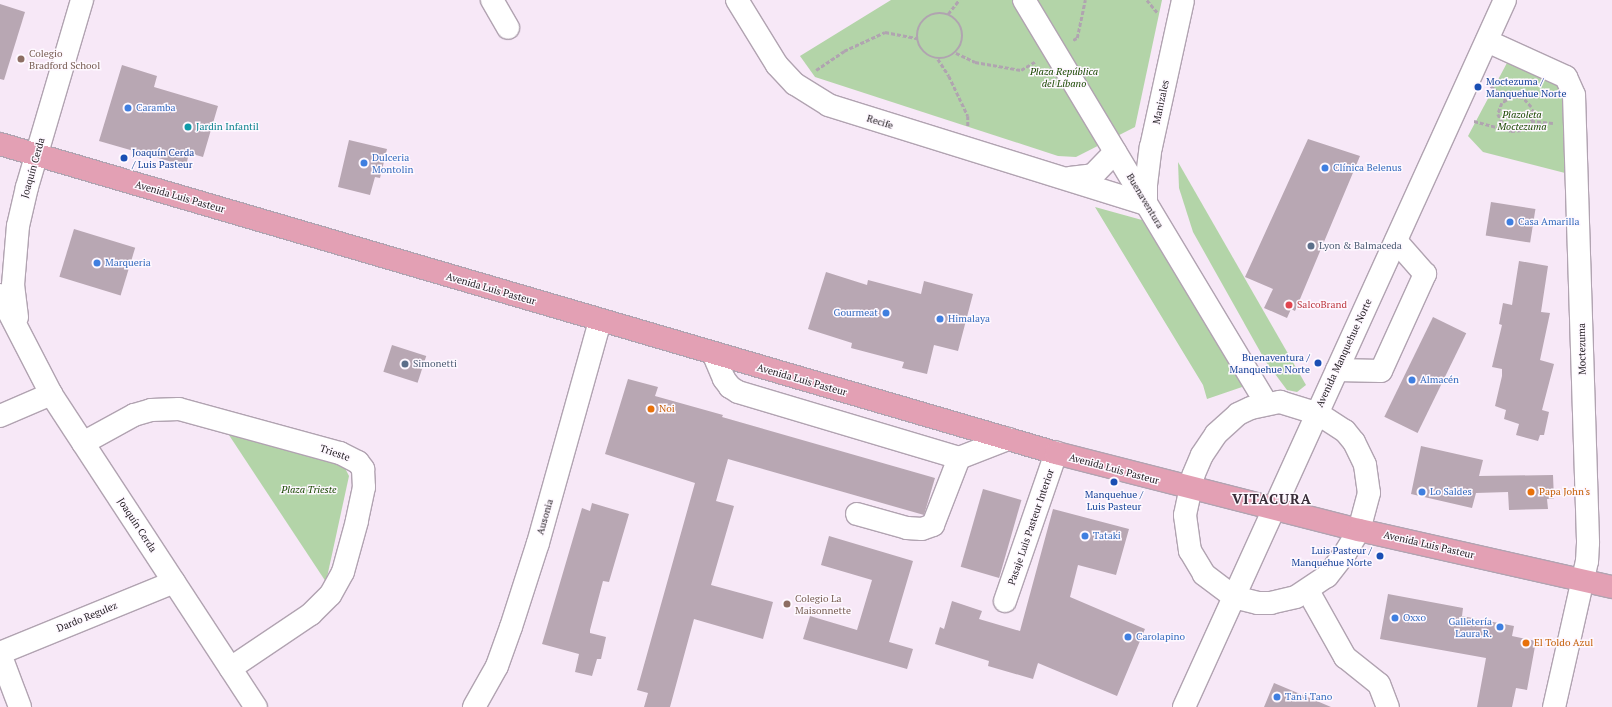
<!DOCTYPE html>
<meta charset="utf-8">
<style>
body{margin:0}
#map{position:relative;width:1612px;height:707px;overflow:hidden;background:#f7e8f7;font-family:"PT Serif",serif}
div>[style]{position:absolute}
[style*='--x']{left:calc(var(--x)*1px);top:calc(var(--y)*1px);width:calc(var(--w)*1px);rotate:calc(var(--a)*1deg)}
.green>*{inset:0;background:#b3d4a8}
.building>*{inset:0;background:#b8a7b3;transform-origin:0 0}
.path>*{height:2.5px;margin-top:-1.25px;transform-origin:0;background:repeating-linear-gradient(90deg,#b0a4b0 0 4px,transparent 0 6px)}
.path>.ring{margin:-1.25px;padding:0;box-sizing:content-box;background:none;border:2.5px solid #b0a4b0;border-radius:50%}
.roads{filter:drop-shadow(1px 0 #b1a3b1) drop-shadow(-1px 0 #b1a3b1) drop-shadow(0 1px #b1a3b1) drop-shadow(0 -1px #b1a3b1)}
.minor>*{height:22px;margin:-11px;padding:0 11px;transform-origin:11px;border-radius:11px;background:#fff}
.major>*{height:22px;margin:-11px;padding:0 11px;transform-origin:11px;border-radius:11px;background:#e3a0b4}
.dots>*{width:11px;height:11px;translate:-50% -50%;box-sizing:border-box;border:2px solid #fef8ff;border-radius:50%}
span{translate:-50% -50%;white-space:nowrap;text-align:center;line-height:1.15;-webkit-text-stroke:3px #fef8ff;paint-order:stroke}
.education-label{font-size:10px;color:#785e54}
.left{translate:0 -50%;text-align:left}
.park-label{font-size:10px;color:#194800;font-style:italic}
.transit-label{font-size:10px;color:#164399}
.right{translate:-100% -50%;text-align:right}
.street-label{font-size:10px;color:#1e191e}
.shop-label{font-size:10px;color:#366cbe}
.culture-label{font-size:10px;color:#0d838f}
.service-label{font-size:10px;color:#4e5e75}
.health-label{font-size:10px;color:#be3a42}
.food-label{font-size:10px;color:#c56008}
.district-label{font-size:14px;color:#382d38;font-weight:700;letter-spacing:1px}
</style>
<div id="map">
<div class="green">
<i style="clip-path:polygon(891px 0,1162px 0,1135px 127px,1076px 157px,1058px 156px,815px 77px,800px 56px)"></i>
<i style="clip-path:polygon(1508px 61px,1553px 80px,1562px 91px,1565px 173px,1483px 152px,1468px 136px)"></i>
<i style="clip-path:polygon(1178px 162px,1306px 385px,1297px 392px,1287px 390px,1266px 362px,1193px 232px,1179px 188px)"></i>
<i style="clip-path:polygon(1095px 207px,1142px 220px,1245px 386px,1207px 399px,1203px 385px)"></i>
<i style="clip-path:polygon(223px 426px,342px 462px,349px 476px,326px 582px)"></i>
</div>
<div class="building">
<i style="clip-path:polygon(0 4px,25px 12px,4px 80px,0 79px)"></i>
<i style="clip-path:polygon(122px 65px,157px 76px,154px 87px,218px 106px,203px 157px,189px 153px,186px 166px,99px 141px)"></i>
<i style="clip-path:polygon(1308px 139px,1360px 156px,1295px 311px,1291px 309px,1287px 318px,1264px 308px,1273px 289px,1245px 277px)"></i>
<i style="clip-path:polygon(349px 140px,387px 149px,380px 178px,375px 177px,370px 195px,338px 187px)"></i>
<i style="left:1491px;top:202px;width:45px;height:34px;rotate:9deg"></i>
<i style="left:74px;top:229px;width:64px;height:50px;rotate:17deg"></i>
<i style="clip-path:polygon(1519px 261px,1548px 266px,1541px 312px,1550px 313px,1540px 360px,1554px 364px,1542px 410px,1549px 412px,1544px 435px,1540px 435px,1538px 441px,1516px 435px,1519px 424px,1504px 419px,1506px 410px,1495px 406px,1502px 376px,1502px 369px,1492px 367px,1502px 325px,1499px 324px,1503px 303px,1512px 305px)"></i>
<i style="clip-path:polygon(826px 272px,867px 285px,868px 280px,921px 294px,924px 281px,973px 294px,958px 351px,934px 345px,927px 374px,902px 368px,904px 362px,851px 348px,852px 343px,808px 329px)"></i>
<i style="left:1433px;top:317px;width:37px;height:111px;rotate:26deg"></i>
<i style="left:392px;top:345px;width:36px;height:28px;rotate:18deg"></i>
<i style="clip-path:polygon(628px 379px,658px 387px,655px 396px,723px 415px,722px 417px,935px 478px,924px 515px,728px 459px,716px 501px,734px 506px,711px 585px,773px 602px,763px 639px,694px 619px,670px 707px,644px 707px,648px 693px,637px 690px,695px 483px,605px 454px)"></i>
<i style="clip-path:polygon(1421px 446px,1483px 460px,1479px 476px,1553px 475px,1554px 499px,1547px 499px,1548px 509px,1509px 510px,1508px 492px,1476px 493px,1472px 508px,1411px 494px)"></i>
<i style="left:983px;top:489px;width:40px;height:81px;rotate:16deg"></i>
<i style="clip-path:polygon(592px 503px,629px 514px,609px 582px,603px 581px,590px 630px,590px 633px,606px 637px,601px 659px,597px 659px,592px 676px,575px 672px,579px 654px,542px 644px,582px 508px,590px 511px)"></i>
<i style="clip-path:polygon(1053px 509px,1129px 529px,1116px 575px,1078px 565px,1070px 597px,1145px 629px,1117px 696px,1038px 663px,1033px 679px,988px 666px,989px 661px,935px 644px,940px 627px,944px 629px,952px 601px,982px 611px,979px 619px,1020px 631px)"></i>
<i style="clip-path:polygon(829px 536px,913px 561px,889px 642px,913px 649px,907px 669px,803px 639px,810px 616px,857px 630px,872px 580px,821px 565px)"></i>
<i style="clip-path:polygon(1388px 594px,1463px 608px,1462px 616px,1514px 626px,1512px 636px,1536px 641px,1527px 690px,1516px 688px,1512px 707px,1477px 707px,1486px 658px,1380px 639px)"></i>
<i style="clip-path:polygon(1274px 683px,1331px 707px,1264px 707px)"></i>
</div>
<div class="path">
<i style="--x:1147;--y:0;--w:17;--a:50"></i>
<i class="ring" style="left:917px;top:13px;width:43.5px;height:43.5px"></i>
<i style="--x:948;--y:14;--w:18;--a:-52"></i>
<i style="--x:1073;--y:40;--w:4;--a:-27"></i>
<i style="--x:1077;--y:38;--w:39;--a:-78"></i>
<i style="--x:956;--y:53;--w:21;--a:25"></i>
<i style="--x:975;--y:62;--w:47;--a:9.9"></i>
<i style="--x:1021;--y:70;--w:17;--a:-31"></i>
<i style="--x:938;--y:59;--w:20;--a:57"></i>
<i style="--x:949;--y:76;--w:44;--a:64.6"></i>
<i style="--x:968;--y:116;--w:10;--a:90"></i>
<i style="--x:816;--y:70;--w:34;--a:-34"></i>
<i style="--x:844;--y:51;--w:45;--a:-24.9"></i>
<i style="--x:885;--y:32;--w:33;--a:11"></i>
<i style="--x:1491;--y:86;--w:20;--a:41"></i>
<i style="--x:1474;--y:121;--w:38;--a:15"></i>
<i style="--x:1511;--y:131;--w:12;--a:-5"></i>
<i style="--x:1523;--y:130;--w:12;--a:-48"></i>
<i style="--x:1531;--y:121;--w:8;--a:-76"></i>
<i style="--x:1533;--y:113;--w:6;--a:-108"></i>
<i style="--x:1531;--y:107;--w:12;--a:-132"></i>
<i style="--x:1523;--y:98;--w:11;--a:-175"></i>
<i style="--x:1512;--y:97;--w:12;--a:149"></i>
<i style="--x:1502;--y:103;--w:12;--a:110"></i>
<i style="--x:1498;--y:114;--w:16;--a:63"></i>
<i style="--x:1531;--y:121;--w:22;--a:5"></i>
</div>
<div class="roads">
<div class="minor">
<i style="--x:492;--y:0;--w:32;--a:60"></i>
<i style="--x:737;--y:0;--w:76;--a:58.4"></i>
<i style="--x:777;--y:65;--w:26;--a:47"></i>
<i style="--x:795;--y:84;--w:39;--a:32"></i>
<i style="--x:828;--y:105;--w:333;--a:17.3"></i>
<i style="--x:1146;--y:204;--w:19;--a:-90"></i>
<i style="--x:1146;--y:185;--w:38;--a:-83"></i>
<i style="--x:1151;--y:147;--w:150;--a:-77.7"></i>
<i style="--x:1024;--y:0;--w:470;--a:59"></i>
<i style="--x:1487;--y:41;--w:87;--a:24.5"></i>
<i style="--x:1566;--y:77;--w:20;--a:66"></i>
<i style="--x:1574;--y:95;--w:448;--a:88.2"></i>
<i style="--x:1588;--y:543;--w:18;--a:93"></i>
<i style="--x:1587;--y:561;--w:150;--a:102.7"></i>
<i style="--x:1070;--y:178;--w:23;--a:-7"></i>
<i style="--x:1093;--y:175;--w:32;--a:-46"></i>
<i style="--x:0;--y:295;--w:111;--a:62.7"></i>
<i style="--x:51;--y:394;--w:374;--a:56.8"></i>
<i style="--x:17;--y:317;--w:32;--a:-97"></i>
<i style="--x:13;--y:285;--w:59;--a:-85.2"></i>
<i style="--x:18;--y:226;--w:40;--a:-77"></i>
<i style="--x:27;--y:187;--w:195;--a:-73.6"></i>
<i style="--x:713;--y:353;--w:28;--a:67"></i>
<i style="--x:724;--y:379;--w:10;--a:53"></i>
<i style="--x:730;--y:387;--w:9;--a:32"></i>
<i style="--x:738;--y:392;--w:231;--a:16.6"></i>
<i style="--x:959;--y:458;--w:53;--a:-21.2"></i>
<i style="--x:1337;--y:370;--w:44;--a:1.3"></i>
<i style="--x:1381;--y:371;--w:107;--a:-65.6"></i>
<i style="--x:1425;--y:274;--w:44;--a:-131.3"></i>
<i style="--x:1280;--y:402;--w:39;--a:17"></i>
<i style="--x:1317;--y:413;--w:33;--a:33"></i>
<i style="--x:1345;--y:431;--w:14;--a:51"></i>
<i style="--x:1354;--y:442;--w:25;--a:64"></i>
<i style="--x:1365;--y:465;--w:28;--a:82"></i>
<i style="--x:1369;--y:493;--w:38;--a:105"></i>
<i style="--x:1359;--y:530;--w:26;--a:121"></i>
<i style="--x:1346;--y:552;--w:31;--a:128"></i>
<i style="--x:1327;--y:576;--w:37;--a:146"></i>
<i style="--x:1296;--y:597;--w:26;--a:167"></i>
<i style="--x:1271;--y:603;--w:13;--a:180"></i>
<i style="--x:1258;--y:603;--w:25;--a:-166"></i>
<i style="--x:1234;--y:597;--w:38;--a:-143"></i>
<i style="--x:1204;--y:574;--w:27;--a:-121"></i>
<i style="--x:1190;--y:551;--w:36;--a:-98"></i>
<i style="--x:1185;--y:515;--w:40;--a:-78"></i>
<i style="--x:1193;--y:476;--w:23;--a:-67"></i>
<i style="--x:1202;--y:455;--w:25;--a:-56"></i>
<i style="--x:1216;--y:434;--w:30;--a:-42"></i>
<i style="--x:1238;--y:414;--w:14;--a:-25"></i>
<i style="--x:1251;--y:408;--w:30;--a:-12"></i>
<i style="--x:0;--y:416;--w:56;--a:-23.3"></i>
<i style="--x:83;--y:443;--w:58;--a:-28.8"></i>
<i style="--x:134;--y:415;--w:18;--a:-16"></i>
<i style="--x:151;--y:410;--w:28;--a:-2"></i>
<i style="--x:179;--y:409;--w:167;--a:15.3"></i>
<i style="--x:340;--y:453;--w:20;--a:27"></i>
<i style="--x:358;--y:462;--w:9;--a:54"></i>
<i style="--x:363;--y:469;--w:18;--a:87"></i>
<i style="--x:364;--y:487;--w:35;--a:102"></i>
<i style="--x:357;--y:521;--w:53;--a:105.4"></i>
<i style="--x:343;--y:572;--w:26;--a:119"></i>
<i style="--x:330;--y:595;--w:27;--a:135"></i>
<i style="--x:311;--y:614;--w:97;--a:146"></i>
<i style="--x:857;--y:514;--w:52;--a:15.6"></i>
<i style="--x:907;--y:528;--w:15;--a:4"></i>
<i style="--x:922;--y:529;--w:12;--a:-20"></i>
<i style="--x:933;--y:525;--w:72;--a:-68.8"></i>
<i style="--x:1308;--y:591;--w:76;--a:60.7"></i>
<i style="--x:1345;--y:657;--w:43;--a:38.5"></i>
<i style="--x:1379;--y:684;--w:25;--a:69"></i>
<i style="--x:1005;--y:601;--w:157;--a:-71"></i>
<i style="--x:0;--y:653;--w:188;--a:-22.2"></i>
<i style="--x:0;--y:654;--w:57;--a:69.3"></i>
<i style="--x:474;--y:707;--w:47;--a:-60.7"></i>
<i style="--x:497;--y:666;--w:41;--a:-70.3"></i>
<i style="--x:511;--y:627;--w:88;--a:-72.2"></i>
<i style="--x:538;--y:543;--w:230;--a:-74.4"></i>
<i style="--x:1184;--y:707;--w:776;--a:-65.58"></i>
</div>
<div class="major">
<i style="--x:0;--y:144;--w:1100;--a:16.31"></i>
<i style="--x:1056;--y:453;--w:313;--a:14.3"></i>
<i style="--x:1359;--y:530;--w:259;--a:12.7"></i>
</div>
</div>
<div class="dots">
<i style="left:21px;top:59px;background:#8d6e63"></i>
<i style="left:1478px;top:87px;background:#1a4fb4"></i>
<i style="left:128px;top:108px;background:#3f7fe0"></i>
<i style="left:188px;top:127px;background:#0f9aa8"></i>
<i style="left:124px;top:158px;background:#1a4fb4"></i>
<i style="left:364px;top:163px;background:#3f7fe0"></i>
<i style="left:1325px;top:168px;background:#3f7fe0"></i>
<i style="left:1510px;top:222px;background:#3f7fe0"></i>
<i style="left:1311px;top:246px;background:#5c6f8a"></i>
<i style="left:97px;top:263px;background:#3f7fe0"></i>
<i style="left:1289px;top:305px;background:#e0444e"></i>
<i style="left:886px;top:313px;background:#3f7fe0"></i>
<i style="left:940px;top:319px;background:#3f7fe0"></i>
<i style="left:1318px;top:363px;background:#1a4fb4"></i>
<i style="left:405px;top:364px;background:#5c6f8a"></i>
<i style="left:1412px;top:380px;background:#3f7fe0"></i>
<i style="left:651px;top:409px;background:#e8710a"></i>
<i style="left:1114px;top:482px;background:#1a4fb4"></i>
<i style="left:1422px;top:492px;background:#3f7fe0"></i>
<i style="left:1531px;top:492px;background:#e8710a"></i>
<i style="left:1085px;top:536px;background:#3f7fe0"></i>
<i style="left:1380px;top:556px;background:#1a4fb4"></i>
<i style="left:787px;top:604px;background:#8d6e63"></i>
<i style="left:1395px;top:618px;background:#3f7fe0"></i>
<i style="left:1500px;top:627px;background:#3f7fe0"></i>
<i style="left:1128px;top:637px;background:#3f7fe0"></i>
<i style="left:1526px;top:643px;background:#e8710a"></i>
<i style="left:1277px;top:697px;background:#3f7fe0"></i>
</div>
<div class="education-label">
<span class="left" style="left:29px;top:59px">Colegio<br>Bradford School</span>
<span class="left" style="left:795px;top:604px">Colegio La<br>Maisonnette</span>
</div>
<div class="park-label">
<span style="left:1064px;top:77px">Plaza República<br>del Líbano</span>
<span style="left:1522px;top:120px">Plazoleta<br>Moctezuma</span>
<span style="left:309px;top:490px">Plaza Trieste</span>
</div>
<div class="transit-label">
<span class="left" style="left:1486px;top:87px">Moctezuma /<br>Manquehue Norte</span>
<span class="left" style="left:132px;top:158px">Joaquín Cerda<br>/ Luis Pasteur</span>
<span class="right" style="left:1310px;top:363px">Buenaventura /<br>Manquehue Norte</span>
<span style="left:1114px;top:500px">Manquehue /<br>Luis Pasteur</span>
<span class="right" style="left:1372px;top:556px">Luis Pasteur /<br>Manquehue Norte</span>
</div>
<div class="street-label">
<span style="left:1161px;top:102px;rotate:-78deg">Manizales</span>
<span style="left:880px;top:122px;rotate:17deg">Recife</span>
<span style="left:33px;top:168px;rotate:-74deg">Joaquín Cerda</span>
<span style="left:180px;top:197px;rotate:16deg">Avenida Luis Pasteur</span>
<span style="left:1145px;top:201px;rotate:59deg">Buenaventura</span>
<span style="left:491px;top:289px;rotate:16deg">Avenida Luis Pasteur</span>
<span style="left:1582px;top:349px;rotate:-91deg">Moctezuma</span>
<span style="left:1344px;top:353px;rotate:-65deg">Avenida Manquehue Norte</span>
<span style="left:802px;top:380px;rotate:16deg">Avenida Luis Pasteur</span>
<span style="left:335px;top:453px;rotate:19deg">Trieste</span>
<span style="left:1114px;top:469px;rotate:15deg">Avenida Luis Pasteur</span>
<span style="left:545px;top:517px;rotate:-74deg">Ausonia</span>
<span style="left:137px;top:525px;rotate:57deg">Joaquín Cerda</span>
<span style="left:1031px;top:527px;rotate:-71deg">Pasaje Luis Pasteur Interior</span>
<span style="left:1429px;top:545px;rotate:13deg">Avenida Luis Pasteur</span>
<span style="left:87px;top:617px;rotate:-22deg">Dardo Regulez</span>
</div>
<div class="shop-label">
<span class="left" style="left:136px;top:108px">Caramba</span>
<span class="left" style="left:372px;top:163px">Dulceria<br>Montolin</span>
<span class="left" style="left:1333px;top:168px">Clínica Belenus</span>
<span class="left" style="left:1518px;top:222px">Casa Amarilla</span>
<span class="left" style="left:105px;top:263px">Marqueria</span>
<span class="right" style="left:878px;top:313px">Gourmeat</span>
<span class="left" style="left:948px;top:319px">Himalaya</span>
<span class="left" style="left:1420px;top:380px">Almacén</span>
<span class="left" style="left:1430px;top:492px">Lo Saldes</span>
<span class="left" style="left:1093px;top:536px">Tataki</span>
<span class="left" style="left:1403px;top:618px">Oxxo</span>
<span class="right" style="left:1492px;top:627px">Galletería<br>Laura R.</span>
<span class="left" style="left:1136px;top:637px">Carolapino</span>
<span class="left" style="left:1285px;top:697px">Tan i Tano</span>
</div>
<div class="culture-label">
<span class="left" style="left:196px;top:127px">Jardin Infantil</span>
</div>
<div class="service-label">
<span class="left" style="left:1319px;top:246px">Lyon &amp; Balmaceda</span>
<span class="left" style="left:413px;top:364px">Simonetti</span>
</div>
<div class="health-label">
<span class="left" style="left:1297px;top:305px">SalcoBrand</span>
</div>
<div class="food-label">
<span class="left" style="left:659px;top:409px">Noi</span>
<span class="left" style="left:1539px;top:492px">Papa John's</span>
<span class="left" style="left:1534px;top:643px">El Toldo Azul</span>
</div>
<div class="district-label">
<span style="left:1272px;top:499px">VITACURA</span>
</div>
</div>
